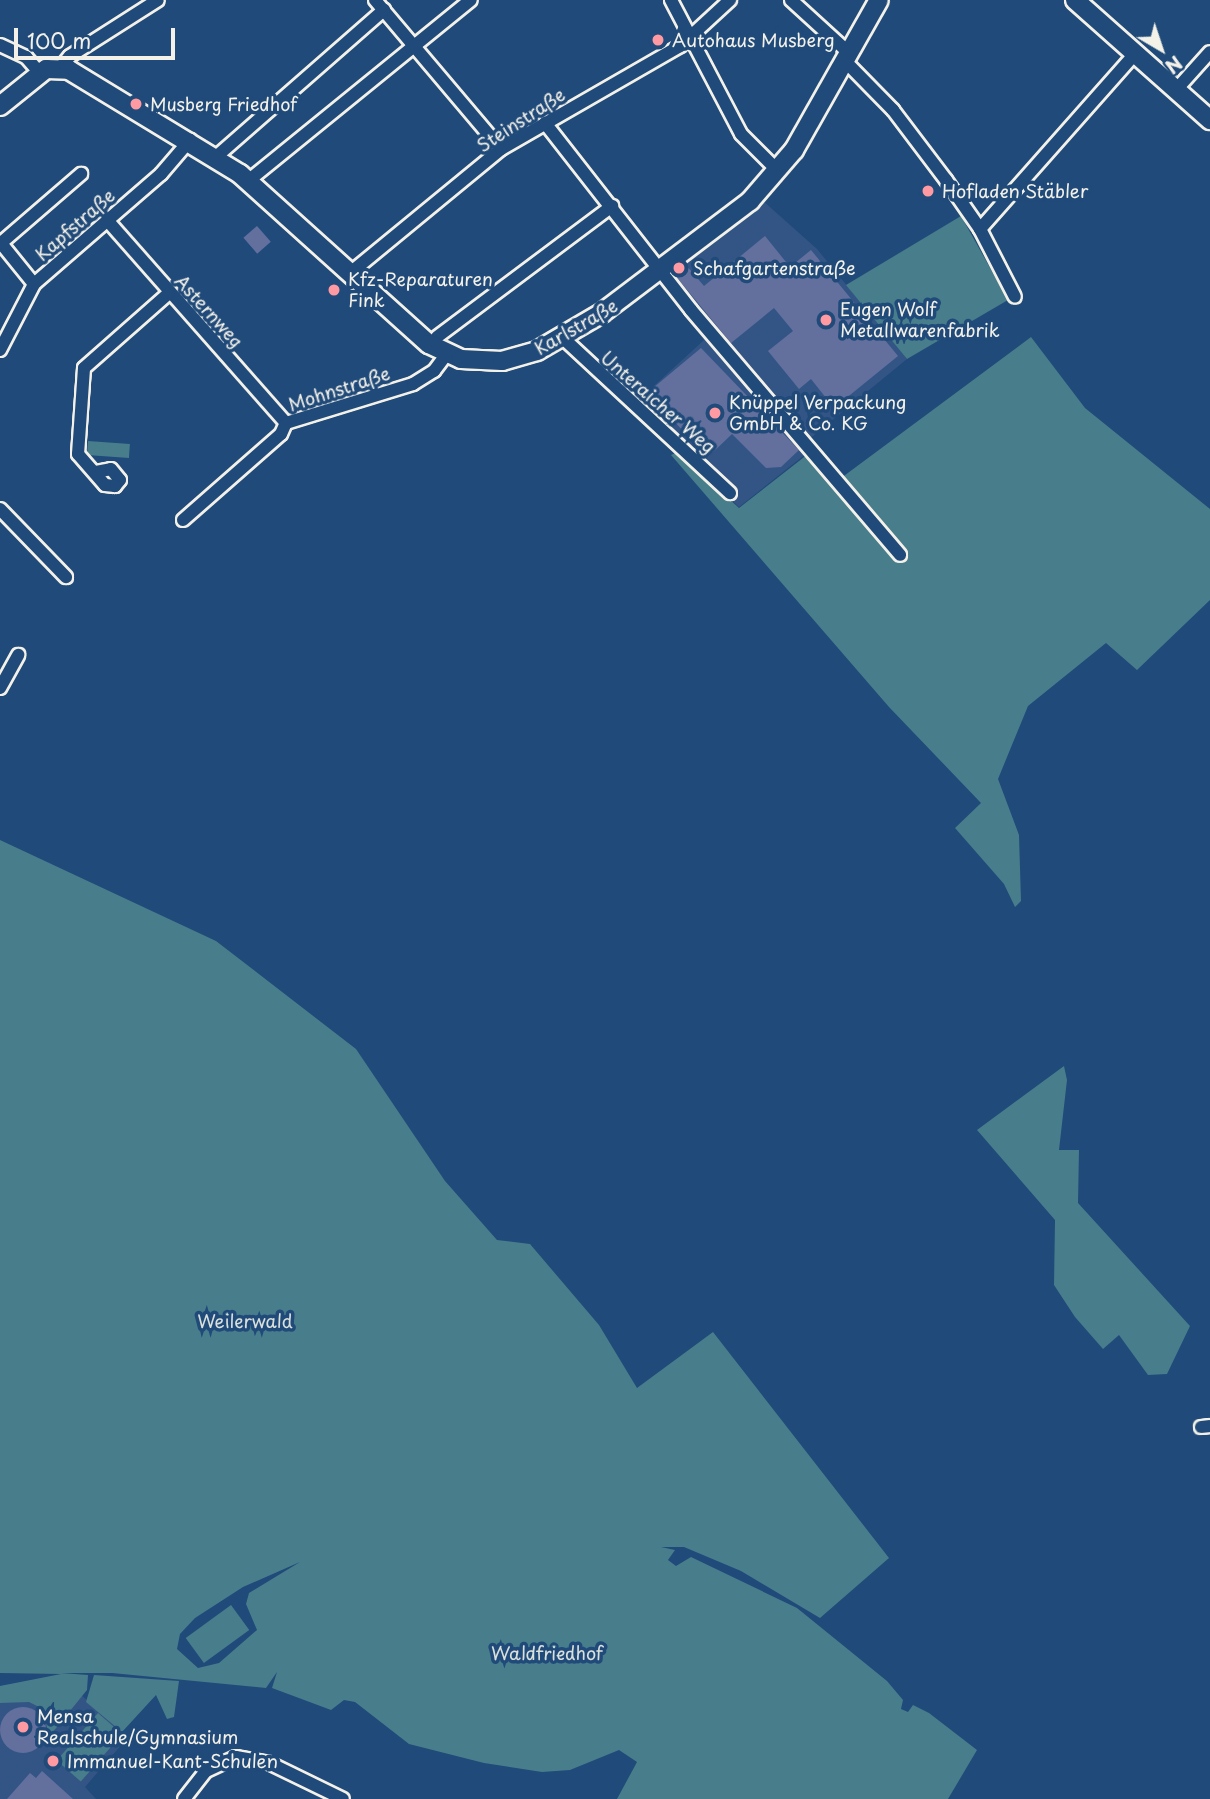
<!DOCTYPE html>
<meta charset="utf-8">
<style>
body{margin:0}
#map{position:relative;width:1210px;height:1799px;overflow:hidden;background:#1f4a7a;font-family:"Playpen Sans",sans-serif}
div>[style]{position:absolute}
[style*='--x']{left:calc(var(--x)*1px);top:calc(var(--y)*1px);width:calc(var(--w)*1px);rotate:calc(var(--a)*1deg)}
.built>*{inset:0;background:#335585}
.green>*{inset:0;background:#487d8b;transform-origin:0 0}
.building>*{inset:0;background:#63709e;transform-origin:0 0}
.round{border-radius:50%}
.roads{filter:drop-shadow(2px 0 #f4f1e8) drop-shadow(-2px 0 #f4f1e8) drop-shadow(0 2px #f4f1e8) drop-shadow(0 -2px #f4f1e8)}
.street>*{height:12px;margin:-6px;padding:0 6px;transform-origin:6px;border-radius:6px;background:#1f4a7a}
.secondary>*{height:18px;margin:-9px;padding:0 9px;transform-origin:9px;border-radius:9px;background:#1f4a7a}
.dots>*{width:19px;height:19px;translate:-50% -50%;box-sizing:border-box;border:4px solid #1f4a7a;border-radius:50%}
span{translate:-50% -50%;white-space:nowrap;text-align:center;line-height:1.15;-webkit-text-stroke:7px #1f4a7a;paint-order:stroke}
.poi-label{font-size:18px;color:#f4f1e8}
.left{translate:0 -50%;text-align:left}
.street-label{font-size:18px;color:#f4f1e8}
.park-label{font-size:18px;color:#dae0da}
.north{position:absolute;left:1126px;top:14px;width:70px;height:70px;-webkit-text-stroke:5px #1f4a7a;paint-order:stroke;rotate:141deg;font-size:19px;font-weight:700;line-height:28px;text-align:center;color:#f4f1e8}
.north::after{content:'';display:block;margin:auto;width:24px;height:32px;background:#f4f1e8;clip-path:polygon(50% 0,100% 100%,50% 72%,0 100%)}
.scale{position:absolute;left:14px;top:28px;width:161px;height:32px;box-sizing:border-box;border:4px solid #f4f1e8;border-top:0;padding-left:9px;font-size:21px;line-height:24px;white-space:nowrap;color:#f4f1e8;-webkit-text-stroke:5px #1f4a7a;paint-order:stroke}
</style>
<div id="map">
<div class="built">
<i style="clip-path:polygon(761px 199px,817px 249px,907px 359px,802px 445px,807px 453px,739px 507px,631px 407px,704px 340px,658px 283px)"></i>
<i style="clip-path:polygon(59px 1676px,129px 1736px,85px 1787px,96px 1799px,0 1799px,0 1686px)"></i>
</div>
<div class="green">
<i style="clip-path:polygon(961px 216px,1008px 300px,907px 359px,846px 285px)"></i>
<i style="clip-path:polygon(1031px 337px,1085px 408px,1210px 509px,1210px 600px,1137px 670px,1106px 643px,1028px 706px,998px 779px,1019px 835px,1021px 901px,1015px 907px,1004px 884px,955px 828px,981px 803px,889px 707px,671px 455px,678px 452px,739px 508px,808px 454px,833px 484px)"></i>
<i style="left:88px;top:441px;width:42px;height:14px;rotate:4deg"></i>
<i style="clip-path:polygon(evenodd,0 840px,216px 941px,356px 1049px,445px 1181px,497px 1240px,530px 1244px,599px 1325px,637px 1388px,713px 1332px,889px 1558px,820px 1618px,741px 1571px,684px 1547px,661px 1547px,675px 1550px,668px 1560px,676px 1566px,691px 1557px,797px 1608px,887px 1681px,903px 1700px,901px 1709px,908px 1712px,913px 1705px,929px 1713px,977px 1750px,948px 1799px,617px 1799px,637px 1762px,619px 1750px,570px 1770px,542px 1772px,484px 1763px,409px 1744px,355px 1702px,344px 1700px,331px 1710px,272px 1688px,277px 1672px,266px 1688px,112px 1673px,61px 1673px,88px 1675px,87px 1690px,48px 1738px,45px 1710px,29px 1702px,0 1703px,0 1686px,61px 1674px,0 1673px,0 840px,300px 1562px,249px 1593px,246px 1604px,257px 1630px,219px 1663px,198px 1668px,177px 1649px,180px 1634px,195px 1618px,243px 1587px,300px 1562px)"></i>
<i style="clip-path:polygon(1064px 1066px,1067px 1080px,1059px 1150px,1079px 1150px,1078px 1203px,1190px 1326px,1167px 1374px,1148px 1375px,1119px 1335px,1103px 1349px,1075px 1317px,1054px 1285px,1055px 1220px,977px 1130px)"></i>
<i style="left:231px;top:1605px;width:31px;height:56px;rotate:54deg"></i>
<i style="clip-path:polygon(94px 1675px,179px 1681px,174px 1717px,167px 1719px,156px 1695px,122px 1732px,86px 1702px)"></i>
<i style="left:98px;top:1713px;width:32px;height:63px;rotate:41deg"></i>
</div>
<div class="building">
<i style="left:257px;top:226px;width:21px;height:18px;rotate:49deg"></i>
<i style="clip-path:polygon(765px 236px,790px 267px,811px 250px,898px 356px,834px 408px,811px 379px,799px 389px,768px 351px,793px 331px,774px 308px,731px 343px,674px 274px,686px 265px,704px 286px)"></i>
<i style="clip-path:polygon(701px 348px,799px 450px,781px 467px,766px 468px,732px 434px,708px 457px,647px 393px)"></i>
<i class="round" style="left:0;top:1707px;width:46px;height:46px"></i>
<i style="clip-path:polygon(42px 1771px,73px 1799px,7px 1799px,30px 1773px,36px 1778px)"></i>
</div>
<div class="roads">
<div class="street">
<i style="--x:375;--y:0;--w:195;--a:49.8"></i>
<i style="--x:671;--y:0;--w:151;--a:62.4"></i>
<i style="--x:741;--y:134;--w:52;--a:45"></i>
<i style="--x:791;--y:0;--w:79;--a:42.4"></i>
<i style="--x:0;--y:45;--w:29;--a:25"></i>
<i style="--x:26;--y:57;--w:21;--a:49"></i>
<i style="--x:845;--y:61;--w:69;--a:45.6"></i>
<i style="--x:893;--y:110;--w:88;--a:52.9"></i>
<i style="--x:946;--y:180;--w:60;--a:55.2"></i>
<i style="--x:980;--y:229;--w:76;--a:62.8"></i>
<i style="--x:61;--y:67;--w:14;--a:-51"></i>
<i style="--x:70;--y:56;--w:104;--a:-32.5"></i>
<i style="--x:1175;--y:91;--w:52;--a:-48.1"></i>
<i style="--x:545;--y:123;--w:237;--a:52"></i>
<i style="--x:691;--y:310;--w:322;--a:49.5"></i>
<i style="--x:217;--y:156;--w:222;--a:-41.2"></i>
<i style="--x:248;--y:181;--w:287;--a:-39.1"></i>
<i style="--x:107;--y:220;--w:271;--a:48.6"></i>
<i style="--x:980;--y:229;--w:232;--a:-48.5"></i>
<i style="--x:0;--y:242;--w:54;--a:51"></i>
<i style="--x:1;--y:243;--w:106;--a:-40.8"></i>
<i style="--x:349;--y:274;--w:197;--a:-39.4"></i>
<i style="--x:501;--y:149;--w:207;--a:-29.9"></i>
<i style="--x:680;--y:46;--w:68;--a:-42.6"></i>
<i style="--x:437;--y:337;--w:219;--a:-36.8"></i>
<i style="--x:563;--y:338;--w:228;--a:42.9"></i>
<i style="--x:0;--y:350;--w:74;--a:-62.7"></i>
<i style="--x:34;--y:284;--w:168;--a:-40.9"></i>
<i style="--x:161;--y:174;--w:45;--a:-49.5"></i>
<i style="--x:286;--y:423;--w:133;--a:-17.1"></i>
<i style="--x:413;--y:384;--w:25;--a:-32"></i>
<i style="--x:434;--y:371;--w:21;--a:-53"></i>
<i style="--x:96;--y:472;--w:15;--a:-11"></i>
<i style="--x:111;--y:469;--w:14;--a:51"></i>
<i style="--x:120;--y:480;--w:8;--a:130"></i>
<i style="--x:115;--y:486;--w:10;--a:-174"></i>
<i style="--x:105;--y:485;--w:41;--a:-131.1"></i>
<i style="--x:78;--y:454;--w:86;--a:-86"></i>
<i style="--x:84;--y:368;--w:113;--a:-41.4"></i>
<i style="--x:0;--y:509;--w:95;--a:45.9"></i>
<i style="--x:183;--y:520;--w:130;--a:-41.3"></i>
<i style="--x:281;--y:434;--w:12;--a:-66"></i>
<i style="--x:0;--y:688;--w:38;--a:-61"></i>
<i style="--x:1201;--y:1427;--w:9;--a:-6"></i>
<i style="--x:184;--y:1799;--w:36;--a:-52"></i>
<i style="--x:206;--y:1771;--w:33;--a:-25"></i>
<i style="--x:236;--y:1757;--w:34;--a:10"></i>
<i style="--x:269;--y:1763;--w:82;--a:25.9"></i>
</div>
<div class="secondary">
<i style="--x:1075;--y:0;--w:181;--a:41.6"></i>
<i style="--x:0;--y:106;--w:59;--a:-38.8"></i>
<i style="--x:46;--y:69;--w:23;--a:2"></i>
<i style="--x:69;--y:70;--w:200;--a:31.3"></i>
<i style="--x:240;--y:174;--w:254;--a:42"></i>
<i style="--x:429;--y:344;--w:35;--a:25"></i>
<i style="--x:461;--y:359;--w:41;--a:2.8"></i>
<i style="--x:502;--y:361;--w:36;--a:-16"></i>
<i style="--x:537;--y:351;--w:75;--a:-30.3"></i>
<i style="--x:602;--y:313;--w:186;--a:-37.1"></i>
<i style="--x:750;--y:201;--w:67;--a:-49.2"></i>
<i style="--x:794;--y:150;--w:172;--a:-60.5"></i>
</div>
</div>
<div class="dots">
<i style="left:658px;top:40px;background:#ff9aa2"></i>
<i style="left:136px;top:104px;background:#ff9aa2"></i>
<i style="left:928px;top:191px;background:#ff9aa2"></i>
<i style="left:679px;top:268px;background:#ff9aa2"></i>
<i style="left:334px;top:290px;background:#ff9aa2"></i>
<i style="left:826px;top:320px;background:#ff9aa2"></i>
<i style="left:715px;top:413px;background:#ff9aa2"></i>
<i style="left:23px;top:1727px;background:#ff9aa2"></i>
<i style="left:53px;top:1761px;background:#ff9aa2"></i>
</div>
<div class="poi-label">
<span class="left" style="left:672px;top:40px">Autohaus Musberg</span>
<span class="left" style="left:150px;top:104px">Musberg Friedhof</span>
<span class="left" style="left:942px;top:191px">Hofladen Stäbler</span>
<span class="left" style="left:693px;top:268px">Schafgartenstraße</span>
<span class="left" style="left:348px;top:290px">Kfz-Reparaturen<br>Fink</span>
<span class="left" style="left:840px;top:320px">Eugen Wolf<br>Metallwarenfabrik</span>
<span class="left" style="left:729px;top:413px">Knüppel Verpackung<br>GmbH &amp; Co. KG</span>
<span class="left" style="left:37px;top:1727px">Mensa<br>Realschule/Gymnasium</span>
<span class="left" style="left:67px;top:1761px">Immanuel-Kant-Schulen</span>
</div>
<div class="street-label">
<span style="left:521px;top:120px;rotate:-33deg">Steinstraße</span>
<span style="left:75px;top:225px;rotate:-41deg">Kapfstraße</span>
<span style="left:209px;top:311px;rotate:48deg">Asternweg</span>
<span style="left:576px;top:327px;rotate:-30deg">Karlstraße</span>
<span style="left:339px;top:389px;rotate:-18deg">Mohnstraße</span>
<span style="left:658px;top:402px;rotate:41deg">Unteraicher Weg</span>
</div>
<div class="park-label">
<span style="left:245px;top:1321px">Weilerwald</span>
<span style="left:547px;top:1653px">Waldfriedhof</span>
</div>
<div class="north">N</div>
<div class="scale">100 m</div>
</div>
